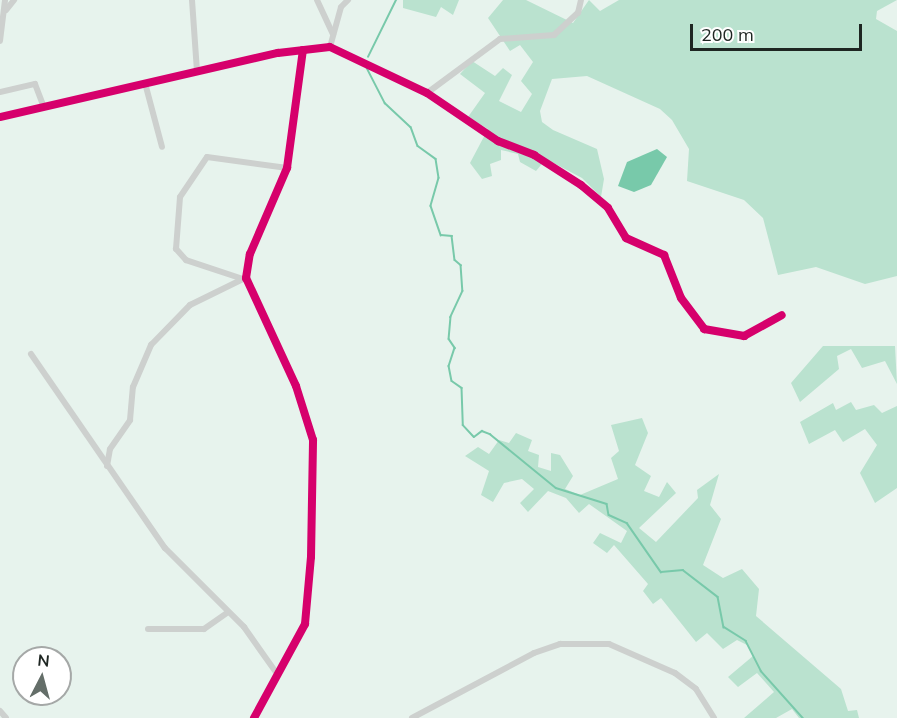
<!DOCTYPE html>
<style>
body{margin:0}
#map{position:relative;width:897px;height:718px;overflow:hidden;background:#e7f3ed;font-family:Mulish,sans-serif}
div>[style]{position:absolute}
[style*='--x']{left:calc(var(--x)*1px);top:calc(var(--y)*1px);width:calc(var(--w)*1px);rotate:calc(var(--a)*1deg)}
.green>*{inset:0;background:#bae2cf}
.water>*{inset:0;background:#78c9aa}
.stream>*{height:1.5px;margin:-0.75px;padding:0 0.75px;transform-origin:0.75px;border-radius:0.75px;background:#78c9aa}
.minor>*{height:6px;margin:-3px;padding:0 3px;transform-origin:3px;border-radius:3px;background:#cdd0ce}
.cycleway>*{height:8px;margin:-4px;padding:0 4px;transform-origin:4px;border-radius:4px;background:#d6006c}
span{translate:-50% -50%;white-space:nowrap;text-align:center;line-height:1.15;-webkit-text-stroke:4.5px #fff;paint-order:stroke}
.north{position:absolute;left:12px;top:646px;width:60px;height:60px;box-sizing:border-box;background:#fff;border:2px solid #a5a8a7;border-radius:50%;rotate:6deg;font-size:16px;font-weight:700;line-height:24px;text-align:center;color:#1e2622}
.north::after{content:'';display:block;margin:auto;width:21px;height:27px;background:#646e69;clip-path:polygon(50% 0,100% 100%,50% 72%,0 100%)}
.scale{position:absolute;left:690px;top:24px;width:172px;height:27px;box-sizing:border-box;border:3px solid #1e2622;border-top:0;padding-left:8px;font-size:18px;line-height:21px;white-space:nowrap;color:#1e2622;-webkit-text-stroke:4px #fff;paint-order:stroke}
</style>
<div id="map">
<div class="green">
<i style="clip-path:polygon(403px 0,459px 0,453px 15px,441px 7px,436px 17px,403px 8px)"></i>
<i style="clip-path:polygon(503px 0,526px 0,573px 23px,589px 0,600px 11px,619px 0,897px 0,877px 11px,876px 19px,897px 31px,897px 276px,865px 284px,816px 267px,778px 275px,763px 218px,744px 200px,687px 181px,689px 149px,672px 120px,660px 109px,587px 76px,552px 79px,540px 111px,542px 122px,553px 130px,597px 149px,604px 179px,601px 197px,582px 178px,546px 159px,536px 171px,520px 162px,518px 154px,501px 150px,501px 160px,490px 164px,492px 176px,482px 179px,470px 163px,488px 129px,468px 117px,485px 93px,460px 74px,472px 61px,495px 76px,503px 68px,512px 75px,499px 101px,521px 112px,532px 94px,521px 81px,533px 62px,520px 45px,510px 51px,488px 18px)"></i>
<i style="clip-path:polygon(823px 346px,895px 346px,897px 384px,885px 361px,862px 368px,851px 349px,837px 356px,839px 369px,800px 402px,791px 383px)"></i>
<i style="clip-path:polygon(851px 402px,856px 410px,874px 405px,882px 413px,897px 406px,897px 488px,875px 503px,860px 473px,877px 445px,865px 429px,843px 442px,835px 430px,809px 444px,800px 422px,833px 403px,836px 410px)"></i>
<i style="clip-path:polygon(642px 418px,648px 433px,635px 465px,651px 476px,644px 491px,659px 497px,667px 482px,676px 493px,639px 528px,656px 542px,698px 498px,697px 490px,719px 474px,710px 505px,721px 519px,703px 565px,723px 578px,742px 569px,759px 589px,756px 616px,841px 689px,848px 711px,857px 710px,859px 718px,799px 718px,792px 709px,776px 718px,744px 718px,774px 692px,757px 673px,738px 687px,728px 677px,753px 656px,747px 645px,737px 640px,723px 649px,707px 633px,696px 642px,661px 598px,653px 604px,643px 591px,648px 584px,614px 545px,607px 553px,593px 543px,600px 533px,621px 543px,627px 531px,589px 504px,579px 513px,566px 498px,548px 491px,528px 512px,520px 503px,534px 489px,522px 479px,504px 483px,493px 502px,481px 495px,489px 471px,465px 456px,478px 447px,489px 454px,499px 440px,509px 443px,516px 433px,532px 440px,528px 451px,539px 455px,538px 467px,551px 471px,551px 453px,560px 455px,573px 476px,565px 489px,580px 495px,618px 479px,611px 458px,619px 451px,611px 425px)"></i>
</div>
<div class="water">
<i style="clip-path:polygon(657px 149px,667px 157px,651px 185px,634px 192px,618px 186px,627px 162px)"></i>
</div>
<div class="stream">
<i style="--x:368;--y:57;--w:64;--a:-63.8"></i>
<i style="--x:366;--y:66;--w:42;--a:62.8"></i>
<i style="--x:385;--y:103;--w:35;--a:43"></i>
<i style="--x:411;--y:127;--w:20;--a:70"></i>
<i style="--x:418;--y:146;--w:22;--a:36"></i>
<i style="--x:436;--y:159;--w:19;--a:81"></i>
<i style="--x:439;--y:178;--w:29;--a:106"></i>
<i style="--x:431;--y:206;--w:31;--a:71"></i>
<i style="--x:441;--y:235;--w:11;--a:5"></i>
<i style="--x:452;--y:236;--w:24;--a:83"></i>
<i style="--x:455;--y:260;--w:8;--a:40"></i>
<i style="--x:461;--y:265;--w:26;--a:86"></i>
<i style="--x:463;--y:291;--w:29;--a:115"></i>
<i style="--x:451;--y:317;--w:22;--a:95"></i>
<i style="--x:449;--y:339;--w:11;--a:56"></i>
<i style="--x:455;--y:348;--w:19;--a:108"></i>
<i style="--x:449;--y:366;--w:15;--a:79"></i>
<i style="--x:452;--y:381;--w:12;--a:35"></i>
<i style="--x:462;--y:388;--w:37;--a:88"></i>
<i style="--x:463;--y:425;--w:16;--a:47"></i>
<i style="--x:474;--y:437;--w:10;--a:-37"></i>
<i style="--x:482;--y:431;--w:9;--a:21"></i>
<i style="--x:490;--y:434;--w:85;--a:39.3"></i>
<i style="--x:556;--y:488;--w:53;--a:17.4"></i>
<i style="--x:607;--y:504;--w:11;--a:80"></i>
<i style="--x:609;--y:515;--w:20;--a:24"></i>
<i style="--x:627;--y:523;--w:60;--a:55.2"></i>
<i style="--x:661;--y:572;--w:22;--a:-5"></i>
<i style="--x:683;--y:570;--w:44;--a:37.6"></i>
<i style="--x:718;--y:597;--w:31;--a:79"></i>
<i style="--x:724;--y:627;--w:26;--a:32"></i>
<i style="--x:746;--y:641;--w:34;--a:63"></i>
<i style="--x:761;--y:671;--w:63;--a:48.2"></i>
</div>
<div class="minor">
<i style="--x:192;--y:0;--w:71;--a:86"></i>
<i style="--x:317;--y:0;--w:38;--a:65"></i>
<i style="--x:6;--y:10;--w:13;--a:-51"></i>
<i style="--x:0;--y:41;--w:41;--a:-83"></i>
<i style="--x:330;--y:47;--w:41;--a:-74.6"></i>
<i style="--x:341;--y:7;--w:10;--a:-45"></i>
<i style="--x:145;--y:83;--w:66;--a:75.1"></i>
<i style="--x:0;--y:92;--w:36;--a:-13"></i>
<i style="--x:35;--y:84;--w:25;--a:69"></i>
<i style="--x:427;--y:93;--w:91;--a:-36.5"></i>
<i style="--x:500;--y:39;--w:54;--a:-4.2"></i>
<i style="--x:554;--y:35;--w:33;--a:-43"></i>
<i style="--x:578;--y:13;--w:13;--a:-77"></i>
<i style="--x:0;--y:117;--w:285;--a:-13"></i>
<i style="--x:278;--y:53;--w:52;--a:-6.6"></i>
<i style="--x:330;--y:47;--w:107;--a:25.4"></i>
<i style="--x:427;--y:93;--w:86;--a:34.1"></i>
<i style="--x:498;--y:141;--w:39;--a:21"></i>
<i style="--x:534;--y:155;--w:56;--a:32.6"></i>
<i style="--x:581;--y:185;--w:35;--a:40"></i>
<i style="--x:608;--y:208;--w:35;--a:59"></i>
<i style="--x:626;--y:238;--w:42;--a:24.1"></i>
<i style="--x:664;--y:255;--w:46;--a:68.4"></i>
<i style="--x:681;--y:298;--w:39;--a:53"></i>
<i style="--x:704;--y:329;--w:41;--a:9.9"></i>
<i style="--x:744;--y:336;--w:43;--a:-28.9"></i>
<i style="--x:243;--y:279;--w:60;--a:-161.6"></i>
<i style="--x:186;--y:260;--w:15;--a:-132"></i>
<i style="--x:176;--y:249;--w:52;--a:-85.6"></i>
<i style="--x:180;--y:197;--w:48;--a:-56"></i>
<i style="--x:207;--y:157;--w:81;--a:7.8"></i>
<i style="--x:31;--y:354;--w:236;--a:55.4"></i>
<i style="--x:165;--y:548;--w:112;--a:45"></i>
<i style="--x:244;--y:627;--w:54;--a:54.8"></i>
<i style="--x:107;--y:466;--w:17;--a:-80"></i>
<i style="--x:110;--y:449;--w:35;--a:-55"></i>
<i style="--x:130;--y:420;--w:33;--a:-85"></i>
<i style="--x:133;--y:387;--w:46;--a:-66.8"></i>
<i style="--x:151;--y:345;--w:56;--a:-45.7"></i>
<i style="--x:190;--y:305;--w:59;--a:-26.1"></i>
<i style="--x:148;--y:629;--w:56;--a:0"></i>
<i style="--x:204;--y:629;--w:29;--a:-35"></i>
<i style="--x:0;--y:711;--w:9;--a:49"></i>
<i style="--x:254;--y:718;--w:107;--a:-61.5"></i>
<i style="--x:305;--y:624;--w:67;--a:-84.9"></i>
<i style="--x:311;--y:557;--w:117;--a:-89"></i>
<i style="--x:313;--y:440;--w:57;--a:-107.5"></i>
<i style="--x:296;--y:386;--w:119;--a:-114.8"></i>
<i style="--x:246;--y:278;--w:24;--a:-81"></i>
<i style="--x:250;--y:254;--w:94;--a:-66.7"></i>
<i style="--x:287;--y:168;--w:119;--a:-82.3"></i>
<i style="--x:412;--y:718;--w:138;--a:-28"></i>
<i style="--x:534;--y:653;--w:28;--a:-19"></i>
<i style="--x:560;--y:644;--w:49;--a:0"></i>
<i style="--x:609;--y:644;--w:72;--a:23.7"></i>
<i style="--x:675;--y:673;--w:26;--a:37"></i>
<i style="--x:696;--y:689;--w:34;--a:58"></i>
</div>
<div class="cycleway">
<i style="--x:0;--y:117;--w:285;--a:-13"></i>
<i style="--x:278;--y:53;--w:52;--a:-6.6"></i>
<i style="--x:330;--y:47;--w:107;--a:25.4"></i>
<i style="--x:427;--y:93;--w:86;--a:34.1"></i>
<i style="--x:498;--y:141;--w:39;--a:21"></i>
<i style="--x:534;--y:155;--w:56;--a:32.6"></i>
<i style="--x:581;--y:185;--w:35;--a:40"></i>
<i style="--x:608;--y:208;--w:35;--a:59"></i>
<i style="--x:626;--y:238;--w:42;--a:24.1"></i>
<i style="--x:664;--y:255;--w:46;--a:68.4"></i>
<i style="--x:681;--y:298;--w:39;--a:53"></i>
<i style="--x:704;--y:329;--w:41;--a:9.9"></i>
<i style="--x:744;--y:336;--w:43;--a:-28.9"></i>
<i style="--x:254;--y:718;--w:107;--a:-61.5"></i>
<i style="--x:305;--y:624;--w:67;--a:-84.9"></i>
<i style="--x:311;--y:557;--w:117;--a:-89"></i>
<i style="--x:313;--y:440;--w:57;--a:-107.5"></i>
<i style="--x:296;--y:386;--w:119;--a:-114.8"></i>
<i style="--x:246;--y:278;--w:24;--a:-81"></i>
<i style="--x:250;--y:254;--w:94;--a:-66.7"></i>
<i style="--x:287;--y:168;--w:119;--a:-82.3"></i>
</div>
<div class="north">N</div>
<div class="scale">200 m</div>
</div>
